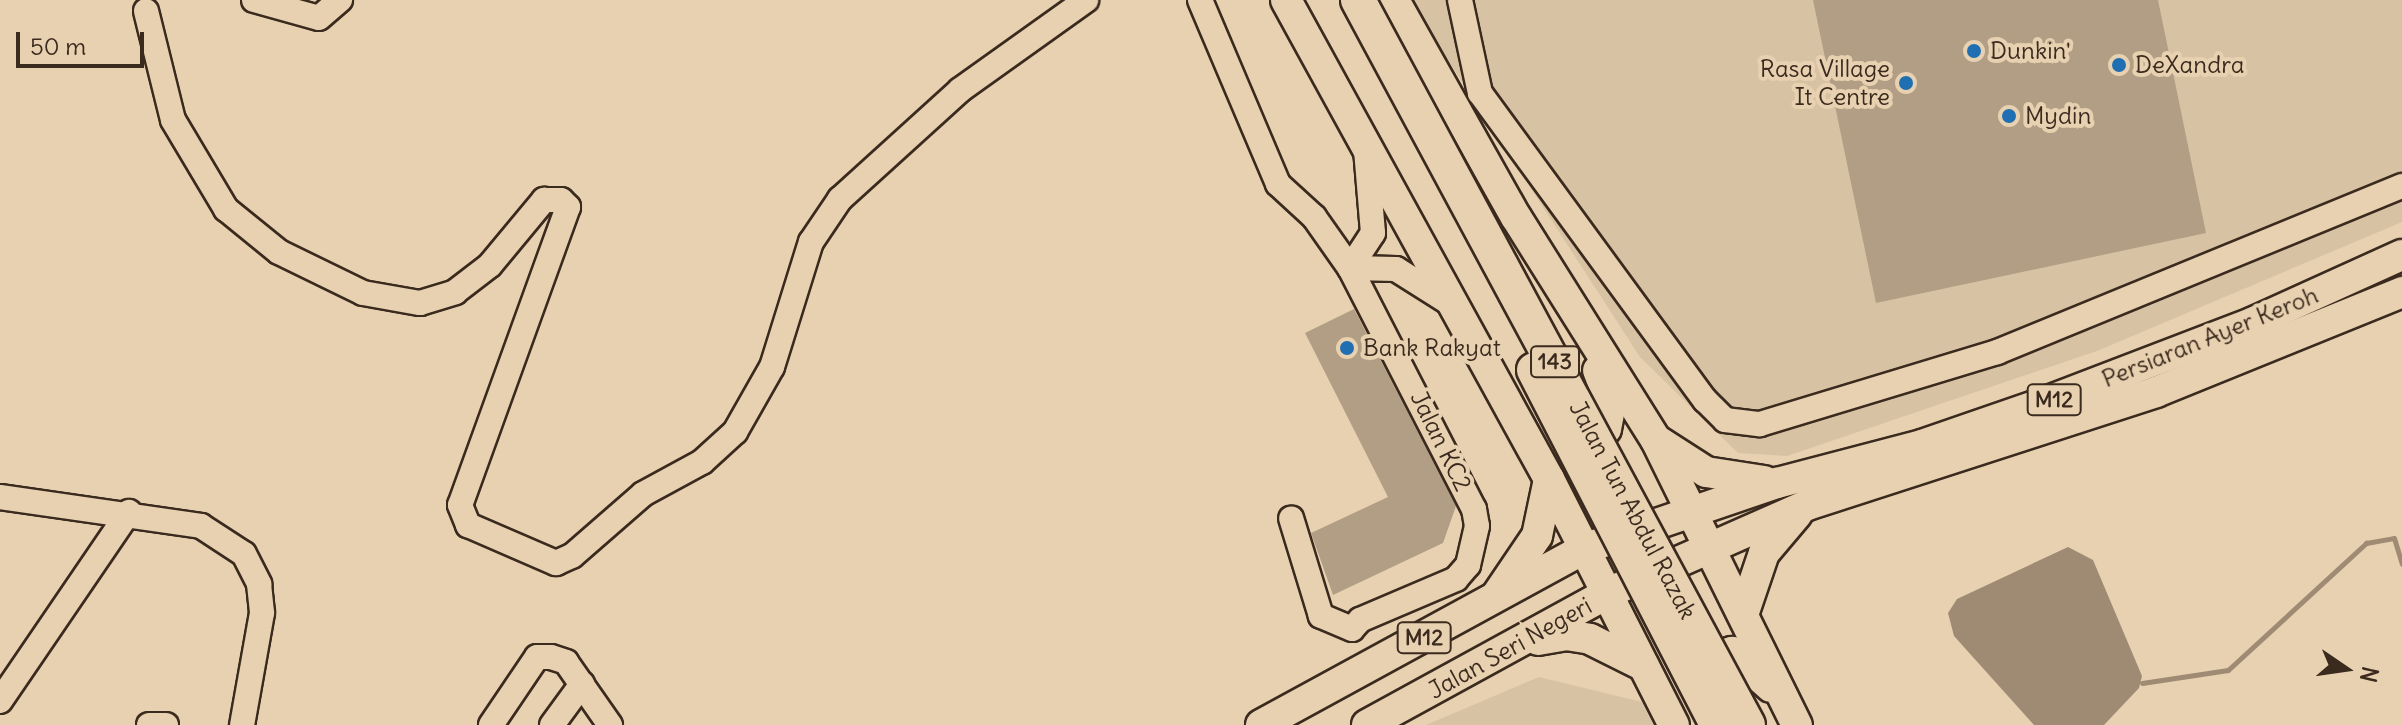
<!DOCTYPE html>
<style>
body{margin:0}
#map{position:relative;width:2402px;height:725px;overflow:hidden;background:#e8d1b1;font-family:Delius,sans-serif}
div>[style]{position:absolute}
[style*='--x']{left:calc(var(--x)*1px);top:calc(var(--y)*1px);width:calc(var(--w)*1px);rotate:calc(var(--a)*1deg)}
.built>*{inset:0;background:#d8c2a4}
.water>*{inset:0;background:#9f8b74}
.stream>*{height:5px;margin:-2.5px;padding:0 2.5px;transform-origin:2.5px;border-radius:2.5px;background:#9f8b74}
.building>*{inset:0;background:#b29e84}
.roads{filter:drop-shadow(2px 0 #3b2a1e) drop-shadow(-2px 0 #3b2a1e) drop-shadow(0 2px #3b2a1e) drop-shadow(0 -2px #3b2a1e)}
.minor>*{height:24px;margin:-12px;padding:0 12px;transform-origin:12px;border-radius:12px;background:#e8d1b1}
.major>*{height:30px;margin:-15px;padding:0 15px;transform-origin:15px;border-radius:15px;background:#e8d1b1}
.bridges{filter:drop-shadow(2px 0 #3b2a1e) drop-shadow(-2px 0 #3b2a1e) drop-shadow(0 2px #3b2a1e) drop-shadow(0 -2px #3b2a1e)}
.highway-bridge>*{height:34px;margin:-17px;padding:0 17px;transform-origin:17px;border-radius:17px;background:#e8d1b1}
.dots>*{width:22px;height:22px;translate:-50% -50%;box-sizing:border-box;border:4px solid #e8d1b1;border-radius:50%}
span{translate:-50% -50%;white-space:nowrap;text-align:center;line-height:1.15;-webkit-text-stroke:8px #e8d1b1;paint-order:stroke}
.shield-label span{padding:2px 6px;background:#e8d1b1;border:2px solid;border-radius:6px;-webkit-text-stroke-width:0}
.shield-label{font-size:22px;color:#3b2a1e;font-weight:700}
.poi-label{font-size:24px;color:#3b2a1e}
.left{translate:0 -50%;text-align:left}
.right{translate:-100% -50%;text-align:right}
.street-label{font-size:24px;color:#3b2a1e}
.north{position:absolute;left:2306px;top:629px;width:80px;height:80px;-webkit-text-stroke:6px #e8d1b1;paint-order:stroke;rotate:103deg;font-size:22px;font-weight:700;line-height:32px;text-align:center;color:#3b2a1e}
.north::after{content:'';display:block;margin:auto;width:28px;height:36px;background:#3b2a1e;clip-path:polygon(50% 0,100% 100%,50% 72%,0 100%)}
.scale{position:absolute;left:16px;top:32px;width:128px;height:36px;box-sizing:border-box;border:4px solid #3b2a1e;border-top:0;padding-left:10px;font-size:24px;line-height:28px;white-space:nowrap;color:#3b2a1e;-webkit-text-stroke:6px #e8d1b1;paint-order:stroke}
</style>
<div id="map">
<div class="built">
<i style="clip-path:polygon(1409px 0,2402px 0,2402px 222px,2097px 351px,1787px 456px,1738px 453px,1640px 357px)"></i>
<i style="clip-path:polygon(1539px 677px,1642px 702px,1653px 725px,1426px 725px)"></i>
</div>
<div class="water">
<i style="clip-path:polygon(2068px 547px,2093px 560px,2142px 676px,2139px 688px,2104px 725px,2034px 725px,1954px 636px,1948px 613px,1957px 599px)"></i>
</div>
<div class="stream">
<i style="--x:2142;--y:683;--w:87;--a:-8.6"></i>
<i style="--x:2228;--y:670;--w:188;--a:-42.6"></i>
<i style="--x:2366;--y:543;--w:28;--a:-10"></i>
<i style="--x:2394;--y:538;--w:27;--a:73"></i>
</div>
<div class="building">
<i style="clip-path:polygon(1813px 0,2158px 0,2206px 233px,1876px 303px)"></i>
<i style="clip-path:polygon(1354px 309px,1456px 506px,1443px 543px,1333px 595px,1311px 533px,1388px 497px,1305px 333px)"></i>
</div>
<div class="roads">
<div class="minor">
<i style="--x:254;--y:0;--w:67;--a:15.5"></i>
<i style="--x:319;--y:18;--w:28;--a:-41"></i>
<i style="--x:1200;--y:0;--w:200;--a:67"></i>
<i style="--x:1278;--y:184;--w:49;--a:42.5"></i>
<i style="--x:1314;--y:217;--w:62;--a:54.8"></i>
<i style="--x:1350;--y:268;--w:271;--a:62.8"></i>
<i style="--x:1474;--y:509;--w:17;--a:80"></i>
<i style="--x:1477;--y:526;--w:40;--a:103"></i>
<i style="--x:1468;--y:565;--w:18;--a:131"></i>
<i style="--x:1456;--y:579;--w:104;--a:156.9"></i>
<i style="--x:1360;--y:620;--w:12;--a:132"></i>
<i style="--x:1352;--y:629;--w:34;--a:-157"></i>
<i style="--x:1321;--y:616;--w:102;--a:-107"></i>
<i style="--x:1460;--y:0;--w:95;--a:77.9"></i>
<i style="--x:1480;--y:93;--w:381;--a:53.8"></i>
<i style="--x:1705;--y:400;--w:28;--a:45"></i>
<i style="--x:1725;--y:420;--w:35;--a:7"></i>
<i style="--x:1760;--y:424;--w:248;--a:-16.9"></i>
<i style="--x:1997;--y:352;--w:438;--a:-22.3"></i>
<i style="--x:146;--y:11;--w:112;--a:76.1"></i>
<i style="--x:173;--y:120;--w:104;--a:59.2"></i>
<i style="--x:226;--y:209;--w:68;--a:39.1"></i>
<i style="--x:279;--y:252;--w:93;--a:26"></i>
<i style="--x:363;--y:293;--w:58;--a:10"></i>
<i style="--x:420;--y:303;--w:37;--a:-17"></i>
<i style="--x:455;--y:292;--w:44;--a:-37.6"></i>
<i style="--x:490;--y:265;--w:85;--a:-50.3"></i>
<i style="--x:544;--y:200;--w:17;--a:0"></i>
<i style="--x:561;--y:200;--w:10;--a:45"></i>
<i style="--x:568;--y:207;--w:317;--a:109.9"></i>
<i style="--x:460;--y:505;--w:22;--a:68"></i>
<i style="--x:468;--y:525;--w:96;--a:23.4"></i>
<i style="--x:556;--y:563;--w:17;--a:-24"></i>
<i style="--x:572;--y:556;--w:94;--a:-41.1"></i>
<i style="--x:643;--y:494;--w:67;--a:-28.5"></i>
<i style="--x:702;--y:462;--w:45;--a:-42.3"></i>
<i style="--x:735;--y:432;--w:75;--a:-60.4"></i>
<i style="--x:772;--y:367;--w:131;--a:-72.7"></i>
<i style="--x:811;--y:242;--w:52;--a:-56"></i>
<i style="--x:840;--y:199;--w:162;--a:-42.2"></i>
<i style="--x:960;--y:90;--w:155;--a:-35.5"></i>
<i style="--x:1350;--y:268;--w:42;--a:-56.7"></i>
<i style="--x:1373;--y:233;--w:83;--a:-94.8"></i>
<i style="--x:1350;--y:268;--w:46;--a:1.2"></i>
<i style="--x:1396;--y:269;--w:67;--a:32.3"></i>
<i style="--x:0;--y:497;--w:203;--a:8.2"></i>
<i style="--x:201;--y:526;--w:51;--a:33.1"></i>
<i style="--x:244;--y:554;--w:34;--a:63"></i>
<i style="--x:259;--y:584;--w:29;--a:84"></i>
<i style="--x:262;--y:613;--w:114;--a:100.1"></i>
<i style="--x:0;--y:701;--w:229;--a:-55.7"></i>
<i style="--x:149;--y:725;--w:17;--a:0"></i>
<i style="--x:491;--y:725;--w:82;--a:-55.9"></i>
<i style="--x:537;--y:657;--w:14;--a:0"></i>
<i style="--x:551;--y:657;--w:16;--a:18"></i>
<i style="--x:566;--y:662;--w:77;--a:55.1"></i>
<i style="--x:552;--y:725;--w:51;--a:-53.8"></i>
</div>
<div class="major">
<i style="--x:1286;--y:0;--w:546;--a:61.23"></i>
<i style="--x:1549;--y:479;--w:276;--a:63.1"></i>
<i style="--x:1394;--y:0;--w:249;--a:60.7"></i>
<i style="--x:1516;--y:217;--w:263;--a:57.9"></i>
<i style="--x:1656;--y:440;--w:318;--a:63.7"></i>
<i style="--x:1658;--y:441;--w:57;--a:32.9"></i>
<i style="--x:1706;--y:472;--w:59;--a:8.8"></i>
<i style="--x:1578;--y:451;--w:11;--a:-10"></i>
<i style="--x:1589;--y:449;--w:26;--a:-50"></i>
<i style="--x:1606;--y:429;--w:25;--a:-79"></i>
<i style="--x:1611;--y:404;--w:36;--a:-111"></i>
<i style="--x:1497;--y:595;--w:71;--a:-55.9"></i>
<i style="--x:1537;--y:536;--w:58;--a:-78.1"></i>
<i style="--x:1743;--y:615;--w:65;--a:-71.3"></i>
<i style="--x:1764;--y:553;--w:51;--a:-49.8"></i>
<i style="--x:1538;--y:640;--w:28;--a:-10"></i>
<i style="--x:1566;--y:635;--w:24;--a:9"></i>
<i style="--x:1590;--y:639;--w:60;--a:26.6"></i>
<i style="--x:1695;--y:671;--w:11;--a:-56"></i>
<i style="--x:1701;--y:662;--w:33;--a:-18"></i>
<i style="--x:1732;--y:652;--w:52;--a:41.9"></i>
<i style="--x:1261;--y:725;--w:370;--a:-28.6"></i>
<i style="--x:1586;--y:548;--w:202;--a:-18.8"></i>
<i style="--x:1777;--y:483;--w:150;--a:-14.7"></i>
<i style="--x:1922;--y:445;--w:131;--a:-19.1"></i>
<i style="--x:2046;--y:402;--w:223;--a:-21"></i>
<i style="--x:2254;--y:322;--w:162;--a:-24.4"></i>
<i style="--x:1367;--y:725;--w:277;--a:-28.7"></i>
<i style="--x:1610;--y:592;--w:215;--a:-23.8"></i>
<i style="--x:1807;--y:505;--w:367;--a:-17.9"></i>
<i style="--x:2156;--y:392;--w:266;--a:-22.1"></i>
</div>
</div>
<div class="bridges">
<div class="highway-bridge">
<i style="--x:1358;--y:0;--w:823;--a:61.72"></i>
<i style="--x:1534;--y:370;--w:399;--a:62.7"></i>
</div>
</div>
<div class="dots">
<i style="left:1974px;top:51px;background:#1f6fb2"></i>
<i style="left:2119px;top:65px;background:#1f6fb2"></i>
<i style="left:1906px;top:83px;background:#1f6fb2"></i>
<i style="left:2009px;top:116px;background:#1f6fb2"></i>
<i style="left:1347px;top:348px;background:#1f6fb2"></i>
</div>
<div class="shield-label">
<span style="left:1555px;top:362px">143</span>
<span style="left:2054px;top:400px">M12</span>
<span style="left:1424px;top:638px">M12</span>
</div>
<div class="poi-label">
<span class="left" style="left:1990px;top:51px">Dunkin'</span>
<span class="left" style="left:2135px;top:65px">DeXandra</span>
<span class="right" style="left:1890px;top:83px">Rasa Village<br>It Centre</span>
<span class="left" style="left:2025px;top:116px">Mydin</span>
<span class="left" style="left:1363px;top:348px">Bank Rakyat</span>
</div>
<div class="street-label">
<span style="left:2210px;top:337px;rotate:-22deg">Persiaran Ayer Keroh</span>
<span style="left:1441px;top:441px;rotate:64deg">Jalan KC2</span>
<span style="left:1633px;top:510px;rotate:62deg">Jalan Tun Abdul Razak</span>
<span style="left:1510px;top:648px;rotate:-29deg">Jalan Seri Negeri</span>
</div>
<div class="north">N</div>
<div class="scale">50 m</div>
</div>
